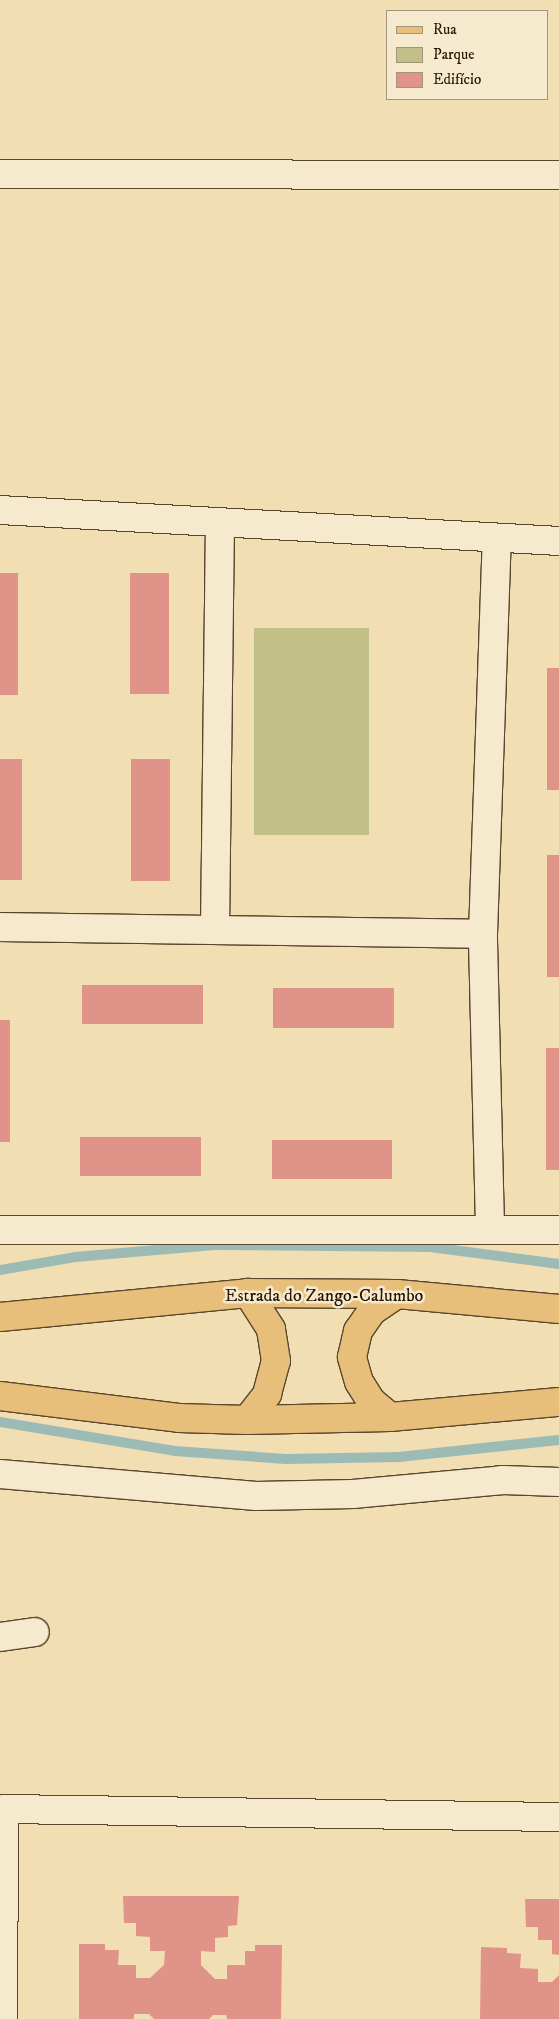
<!DOCTYPE html>
<meta charset="utf-8">
<style>
body{margin:0}
#map{position:relative;width:559px;height:2019px;overflow:hidden;background:#f1deb3;font-family:"IM FELL DW Pica",serif}
div>[style]{position:absolute}
[style*='--x']{left:calc(var(--x)*1px);top:calc(var(--y)*1px);width:calc(var(--w)*1px);rotate:calc(var(--a)*1deg)}
.green>*{inset:0;background:#c0c088;transform-origin:0 0}
.stream>*{height:10px;margin:-5px;padding:0 5px;transform-origin:5px;border-radius:5px;background:#9dbbb5}
.building>*{inset:0;background:#e09389;transform-origin:0 0}
.roads{filter:drop-shadow(1px 0 #5a452d) drop-shadow(-1px 0 #5a452d) drop-shadow(0 1px #5a452d) drop-shadow(0 -1px #5a452d)}
.minor>*{height:28px;margin:-14px;padding:0 14px;transform-origin:14px;border-radius:14px;background:#f6eace}
.primary>*{height:28px;margin:-14px;padding:0 14px;transform-origin:14px;border-radius:14px;background:#e8bf7a}
span{translate:-50% -50%;white-space:nowrap;text-align:center;line-height:1.15;-webkit-text-stroke:5px #f6eace;paint-order:stroke}
.street-label{font-size:18px;color:#281200}
.legend{position:absolute;left:386px;top:10px;width:162px;height:90px;box-sizing:border-box;background:#f6eace;border:1px solid #a4947c;margin:0;padding:6px 9px;list-style:none;font-size:15px;color:#281200}
.legend li{display:flex;align-items:center;gap:10px;height:25px}
.legend b{width:25px;border:1px solid #a4947c}
</style>
<div id="map">
<div class="green">
<i style="left:254px;top:628px;width:115px;height:207px"></i>
</div>
<div class="stream">
<i style="--x:0;--y:1270;--w:76;--a:-9.8"></i>
<i style="--x:75;--y:1257;--w:140;--a:-4.9"></i>
<i style="--x:214;--y:1245;--w:216;--a:0.5"></i>
<i style="--x:430;--y:1247;--w:130;--a:7.5"></i>
<i style="--x:0;--y:1422;--w:177;--a:9.4"></i>
<i style="--x:175;--y:1451;--w:111;--a:4.1"></i>
<i style="--x:286;--y:1459;--w:113;--a:-1"></i>
<i style="--x:399;--y:1457;--w:161;--a:-6.1"></i>
</div>
<div class="building">
<i style="left:0;top:573px;width:18px;height:122px"></i>
<i style="left:130px;top:573px;width:39px;height:121px"></i>
<i style="left:547px;top:668px;width:12px;height:122px"></i>
<i style="left:0;top:759px;width:22px;height:121px"></i>
<i style="left:170px;top:759px;width:122px;height:39px;rotate:90deg"></i>
<i style="left:547px;top:855px;width:12px;height:122px"></i>
<i style="left:82px;top:985px;width:121px;height:39px"></i>
<i style="left:273px;top:988px;width:121px;height:40px"></i>
<i style="left:0;top:1020px;width:10px;height:122px"></i>
<i style="left:546px;top:1048px;width:13px;height:122px"></i>
<i style="left:80px;top:1137px;width:121px;height:39px"></i>
<i style="left:272px;top:1140px;width:120px;height:39px"></i>
<i style="clip-path:polygon(123px 1896px,239px 1896px,237px 1925px,228px 1926px,228px 1937px,215px 1938px,215px 1952px,201px 1951px,201px 1965px,215px 1979px,227px 1979px,227px 1965px,245px 1965px,245px 1951px,255px 1951px,255px 1945px,282px 1945px,281px 2019px,227px 2019px,226px 2015px,213px 2015px,209px 2019px,154px 2019px,149px 2014px,134px 2014px,134px 2019px,79px 2019px,79px 1944px,105px 1944px,105px 1950px,119px 1950px,118px 1965px,136px 1965px,136px 1978px,150px 1978px,164px 1965px,165px 1951px,150px 1951px,150px 1937px,136px 1936px,136px 1923px,124px 1923px)"></i>
<i style="clip-path:polygon(525px 1899px,559px 1899px,559px 1955px,552px 1954px,552px 1940px,538px 1940px,538px 1927px,526px 1927px)"></i>
<i style="clip-path:polygon(481px 1947px,507px 1948px,507px 1953px,521px 1954px,520px 1968px,538px 1969px,538px 1982px,552px 1982px,559px 1975px,559px 2019px,480px 2019px)"></i>
</div>
<div class="roads">
<div class="minor">
<i style="--x:0;--y:174;--w:559;--a:0.1"></i>
<i style="--x:0;--y:510;--w:560;--a:3.17"></i>
<i style="--x:0;--y:927;--w:483;--a:0.8"></i>
<i style="--x:215;--y:930;--w:407;--a:-89.3"></i>
<i style="--x:490;--y:1227;--w:293;--a:-91.4"></i>
<i style="--x:483;--y:934;--w:395;--a:-88"></i>
<i style="--x:0;--y:1230;--w:559;--a:0"></i>
<i style="--x:0;--y:1474;--w:257;--a:4.9"></i>
<i style="--x:256;--y:1496;--w:97;--a:-1.2"></i>
<i style="--x:353;--y:1494;--w:151;--a:-5.3"></i>
<i style="--x:503;--y:1480;--w:56;--a:2"></i>
<i style="--x:0;--y:1637;--w:35;--a:-8"></i>
<i style="--x:3;--y:2019;--w:210;--a:-89.7"></i>
<i style="--x:4;--y:1809;--w:555;--a:0.83"></i>
</div>
<div class="primary">
<i style="--x:0;--y:1317;--w:249;--a:-5.5"></i>
<i style="--x:248;--y:1293;--w:149;--a:0.4"></i>
<i style="--x:397;--y:1294;--w:163;--a:5.3"></i>
<i style="--x:0;--y:1396;--w:180;--a:7"></i>
<i style="--x:179;--y:1418;--w:68;--a:1.7"></i>
<i style="--x:247;--y:1420;--w:143;--a:-1.2"></i>
<i style="--x:390;--y:1417;--w:170;--a:-5.1"></i>
<i style="--x:390;--y:1417;--w:25;--a:-140"></i>
<i style="--x:371;--y:1401;--w:22;--a:-122"></i>
<i style="--x:359;--y:1382;--w:26;--a:-106"></i>
<i style="--x:352;--y:1357;--w:27;--a:-77"></i>
<i style="--x:358;--y:1331;--w:24;--a:-55"></i>
<i style="--x:372;--y:1311;--w:30;--a:-34"></i>
<i style="--x:247;--y:1420;--w:33;--a:-52"></i>
<i style="--x:267;--y:1394;--w:34;--a:-75"></i>
<i style="--x:276;--y:1361;--w:32;--a:-99"></i>
<i style="--x:271;--y:1329;--w:43;--a:-122.6"></i>
</div>
</div>
<div class="street-label">
<span style="left:324px;top:1296px">Estrada do Zango-Calumbo</span>
</div>
<ul class="legend">
<li><b style="height:6px;background:#e8bf7a"></b>Rua</li>
<li><b style="height:14px;background:#c0c088"></b>Parque</li>
<li><b style="height:14px;background:#e09389"></b>Edifício</li>
</ul>
</div>
